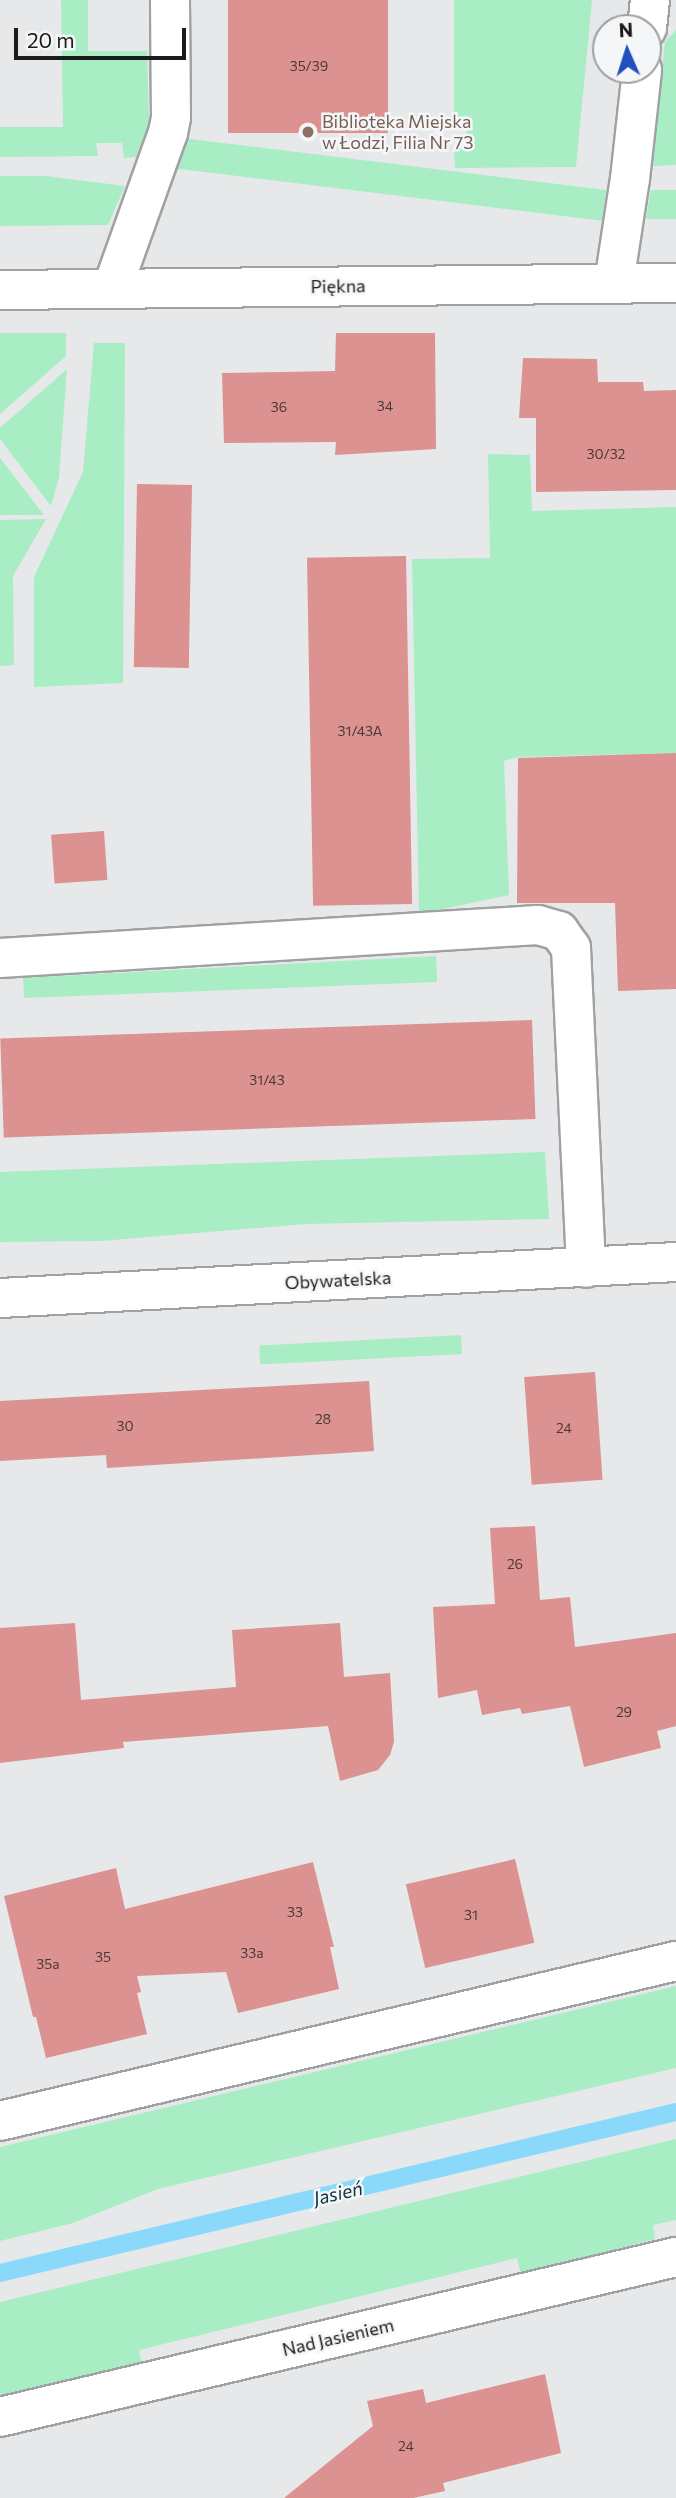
<!DOCTYPE html>
<meta charset="utf-8">
<style>
body{margin:0}
#map{position:relative;width:676px;height:2498px;overflow:hidden;background:#e6e8ea;font-family:Commissioner,sans-serif}
div>[style]{position:absolute}
[style*='--x']{left:calc(var(--x)*1px);top:calc(var(--y)*1px);width:calc(var(--w)*1px);rotate:calc(var(--a)*1deg)}
.green>*{inset:0;background:#a9edc5;transform-origin:0 0}
.stream>*{height:18px;margin:-9px;padding:0 9px;transform-origin:9px;border-radius:9px;background:#8bd9fa}
.building>*{inset:0;background:#db9290;transform-origin:0 0}
.roads{filter:drop-shadow(2px 0 #a0a1a3) drop-shadow(-2px 0 #a0a1a3) drop-shadow(0 2px #a0a1a3) drop-shadow(0 -2px #a0a1a3)}
.minor>*{height:38px;margin:-19px;padding:0 19px;transform-origin:19px;border-radius:19px;background:#fff}
.major>*{height:38px;margin:-19px;padding:0 19px;transform-origin:19px;border-radius:19px;background:#fff}
.dots>*{width:19px;height:19px;translate:-50% -50%;box-sizing:border-box;border:4px solid #f4f6f8;border-radius:50%}
span{translate:-50% -50%;white-space:nowrap;text-align:center;line-height:1.15;-webkit-text-stroke:5px #f4f6f8;paint-order:stroke}
.number-label{font-size:14px;color:#4b3939}
.number-label span{-webkit-text-stroke-width:0}
.education-label{font-size:18px;color:#785e54}
.left{translate:0 -50%;text-align:left}
.street-label{font-size:18px;color:#1b1b1c}
.water-label{font-size:19px;color:#0e3341;font-style:italic}
.north{position:absolute;left:592px;top:14px;width:70px;height:70px;box-sizing:border-box;background:#f4f6f8;border:2px solid #9d9ea0;border-radius:50%;rotate:357deg;font-size:19px;font-weight:700;line-height:28px;text-align:center;color:#1b1b1c}
.north::after{content:'';display:block;margin:auto;width:24px;height:32px;background:#214fbd;clip-path:polygon(50% 0,100% 100%,50% 72%,0 100%)}
.scale{position:absolute;left:14px;top:28px;width:172px;height:32px;box-sizing:border-box;border:4px solid #1b1b1c;border-top:0;padding-left:9px;font-size:21px;line-height:24px;white-space:nowrap;color:#1b1b1c;-webkit-text-stroke:5px #f4f6f8;paint-order:stroke}
</style>
<div id="map">
<div class="green">
<i style="clip-path:polygon(61px 0,88px 0,88px 51px,147px 51px,149px 122px,136px 157px,124px 158px,122px 143px,96px 143px,98px 156px,0 157px,0 127px,63px 127px)"></i>
<i style="clip-path:polygon(454px 0,592px 0,576px 167px,455px 168px,454px 149px,467px 148px,466px 120px,454px 120px)"></i>
<i style="clip-path:polygon(676px 30px,676px 165px,652px 166px,665px 42px)"></i>
<i style="clip-path:polygon(0 176px,46px 176px,125px 186px,108px 225px,0 226px)"></i>
<i style="left:606px;top:190px;width:31px;height:440px;rotate:97deg"></i>
<i style="clip-path:polygon(651px 190px,676px 190px,676px 219px,646px 219px)"></i>
<i style="clip-path:polygon(0 333px,66px 333px,66px 356px,0 414px)"></i>
<i style="clip-path:polygon(94px 343px,125px 343px,123px 683px,34px 687px,34px 577px,83px 472px)"></i>
<i style="clip-path:polygon(67px 369px,59px 477px,51px 506px,0 439px,0 428px)"></i>
<i style="clip-path:polygon(488px 454px,530px 455px,532px 511px,676px 507px,676px 753px,518px 757px,504px 761px,509px 895px,419px 914px,412px 559px,490px 558px)"></i>
<i style="clip-path:polygon(0 458px,44px 515px,0 515px)"></i>
<i style="clip-path:polygon(46px 519px,13px 576px,14px 665px,0 666px,0 520px)"></i>
<i style="clip-path:polygon(436px 956px,437px 982px,24px 998px,23px 978px)"></i>
<i style="clip-path:polygon(545px 1152px,549px 1219px,305px 1224px,101px 1241px,0 1242px,0 1172px)"></i>
<i style="left:461px;top:1335px;width:19px;height:202px;rotate:87deg"></i>
<i style="clip-path:polygon(676px 1986px,676px 2068px,158px 2189px,73px 2223px,0 2241px,0 2147px)"></i>
<i style="clip-path:polygon(676px 2139px,676px 2220px,653px 2225px,655px 2239px,521px 2274px,517px 2258px,139px 2350px,142px 2366px,0 2400px,0 2302px)"></i>
</div>
<div class="stream">
<i style="--x:0;--y:2273;--w:695;--a:-13.4"></i>
</div>
<div class="building">
<i style="left:228px;top:0;width:160px;height:133px"></i>
<i style="clip-path:polygon(336px 333px,435px 333px,436px 449px,335px 455px,336px 442px,224px 443px,222px 373px,335px 371px)"></i>
<i style="clip-path:polygon(523px 358px,597px 359px,598px 382px,643px 382px,644px 391px,676px 390px,676px 490px,536px 492px,536px 418px,519px 418px)"></i>
<i style="left:137px;top:484px;width:55px;height:183px;rotate:1deg"></i>
<i style="left:406px;top:556px;width:348px;height:99px;rotate:89deg"></i>
<i style="clip-path:polygon(676px 753px,676px 989px,618px 991px,615px 903px,517px 903px,518px 758px)"></i>
<i style="left:104px;top:831px;width:49px;height:53px;rotate:86deg"></i>
<i style="left:532px;top:1020px;width:99px;height:532px;rotate:88deg"></i>
<i style="left:595px;top:1372px;width:108px;height:71px;rotate:86deg"></i>
<i style="clip-path:polygon(369px 1381px,374px 1451px,107px 1468px,106px 1455px,0 1461px,0 1401px)"></i>
<i style="clip-path:polygon(535px 1526px,540px 1600px,570px 1597px,575px 1647px,676px 1633px,676px 1726px,657px 1731px,661px 1748px,584px 1767px,570px 1706px,522px 1714px,520px 1708px,482px 1715px,477px 1690px,438px 1698px,433px 1607px,495px 1604px,490px 1528px)"></i>
<i style="clip-path:polygon(75px 1623px,81px 1700px,236px 1687px,232px 1630px,340px 1623px,344px 1677px,390px 1673px,394px 1742px,390px 1755px,378px 1770px,340px 1781px,328px 1726px,123px 1742px,124px 1748px,0 1763px,0 1628px)"></i>
<i style="left:515px;top:1859px;width:86px;height:112px;rotate:77deg"></i>
<i style="clip-path:polygon(313px 1862px,334px 1947px,330px 1947px,339px 1989px,238px 2013px,226px 1972px,137px 1976px,141px 1992px,137px 1993px,147px 2034px,46px 2058px,36px 2017px,33px 2017px,4px 1896px,116px 1868px,125px 1909px)"></i>
<i style="clip-path:polygon(545px 2374px,561px 2453px,443px 2483px,445px 2491px,413px 2498px,284px 2498px,373px 2426px,367px 2401px,423px 2389px,426px 2403px)"></i>
</div>
<div class="roads">
<div class="minor">
<i style="--x:647;--y:28;--w:28;--a:-84"></i>
<i style="--x:614;--y:283;--w:105;--a:-81.3"></i>
<i style="--x:630;--y:179;--w:110;--a:-83.7"></i>
<i style="--x:112;--y:289;--w:166;--a:-70.3"></i>
<i style="--x:168;--y:133;--w:16;--a:-79"></i>
<i style="--x:171;--y:117;--w:117;--a:-90.5"></i>
<i style="--x:0;--y:290;--w:676;--a:-0.59"></i>
<i style="--x:0;--y:958;--w:539;--a:-3.51"></i>
<i style="--x:538;--y:925;--w:22;--a:16"></i>
<i style="--x:559;--y:931;--w:21;--a:55"></i>
<i style="--x:571;--y:948;--w:320;--a:87.3"></i>
<i style="--x:0;--y:2121;--w:695;--a:-13.32"></i>
<i style="--x:0;--y:2417;--w:695;--a:-13.32"></i>
</div>
<div class="major">
<i style="--x:0;--y:1298;--w:677;--a:-3.05"></i>
</div>
</div>
<div class="dots">
<i style="left:308px;top:132px;background:#8d6e63"></i>
</div>
<div class="number-label">
<span style="left:309px;top:66px">35/39</span>
<span style="left:385px;top:406px">34</span>
<span style="left:279px;top:407px">36</span>
<span style="left:606px;top:454px">30/32</span>
<span style="left:360px;top:731px">31/43A</span>
<span style="left:267px;top:1080px">31/43</span>
<span style="left:323px;top:1419px">28</span>
<span style="left:125px;top:1426px">30</span>
<span style="left:564px;top:1428px">24</span>
<span style="left:515px;top:1564px">26</span>
<span style="left:624px;top:1712px">29</span>
<span style="left:295px;top:1912px">33</span>
<span style="left:471px;top:1915px">31</span>
<span style="left:252px;top:1953px">33a</span>
<span style="left:103px;top:1957px">35</span>
<span style="left:48px;top:1964px">35a</span>
<span style="left:406px;top:2446px">24</span>
</div>
<div class="education-label">
<span class="left" style="left:322px;top:132px">Biblioteka Miejska<br>w Łodzi, Filia Nr 73</span>
</div>
<div class="street-label">
<span style="left:338px;top:286px;rotate:-1deg">Piękna</span>
<span style="left:338px;top:1280px;rotate:-3deg">Obywatelska</span>
<span style="left:338px;top:2337px;rotate:-13deg">Nad Jasieniem</span>
</div>
<div class="water-label">
<span style="left:338px;top:2193px;rotate:-13deg">Jasień</span>
</div>
<div class="north">N</div>
<div class="scale">20 m</div>
</div>
